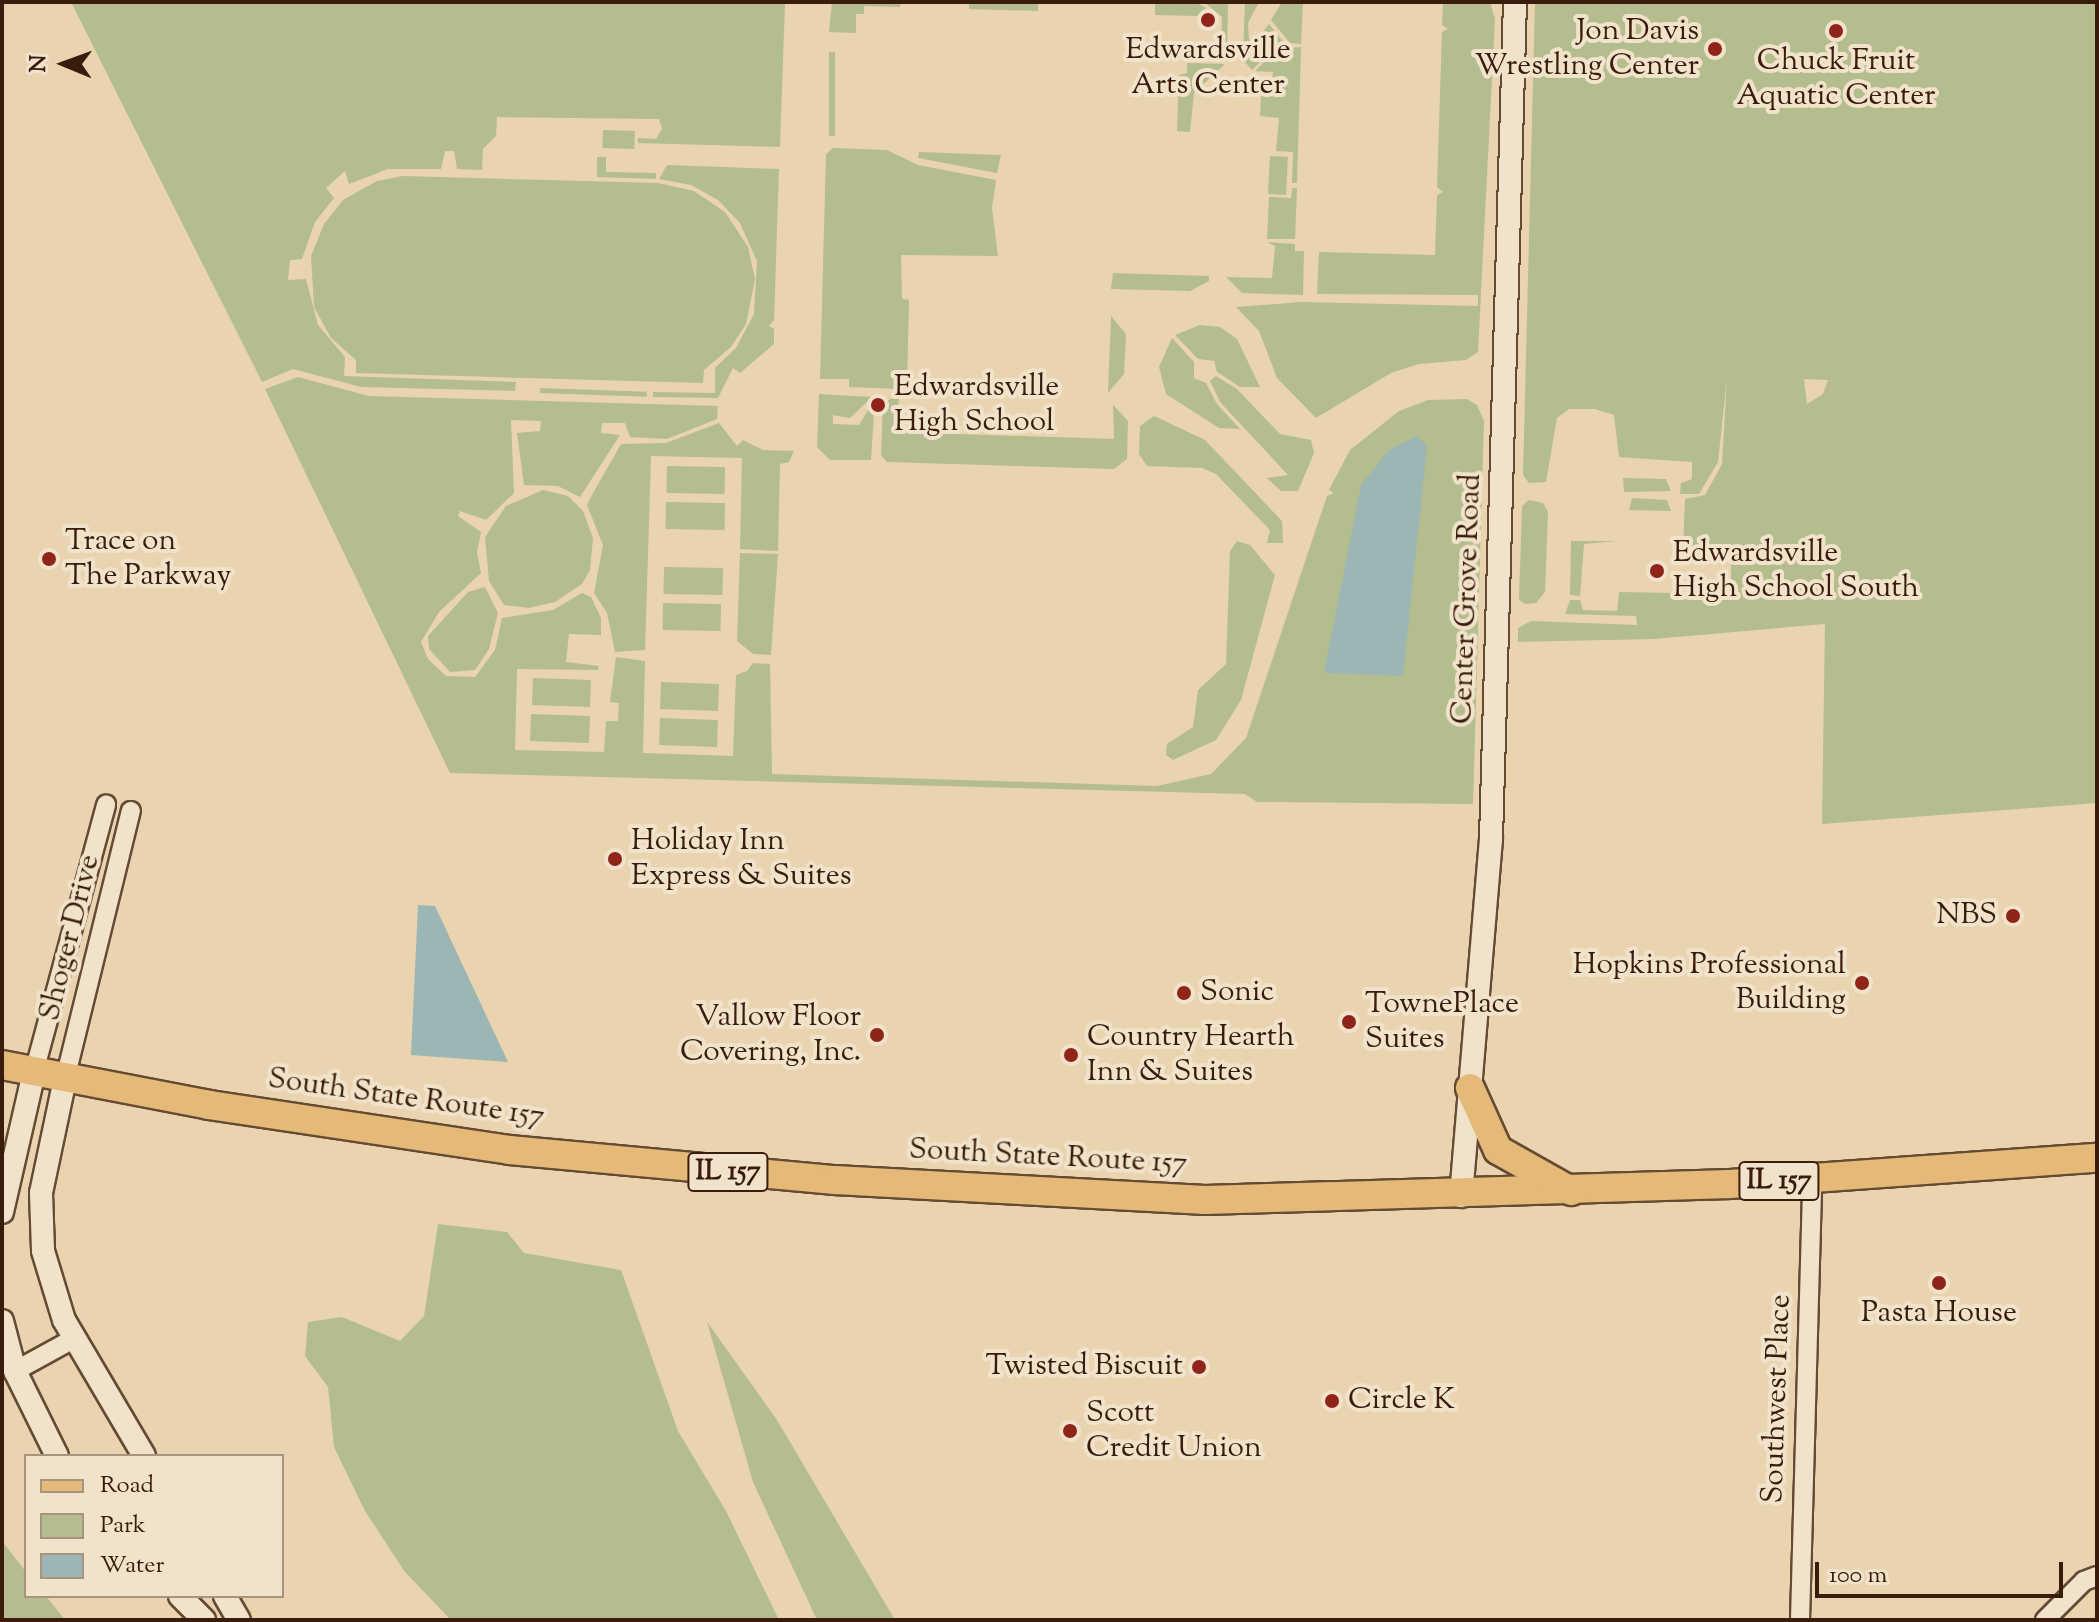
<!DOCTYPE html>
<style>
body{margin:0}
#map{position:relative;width:2099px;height:1622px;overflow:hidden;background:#ead3af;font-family:"Sorts Mill Goudy",serif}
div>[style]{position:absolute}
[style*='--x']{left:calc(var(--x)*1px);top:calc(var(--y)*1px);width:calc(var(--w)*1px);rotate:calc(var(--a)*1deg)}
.green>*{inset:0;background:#b4bd8d;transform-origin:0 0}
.water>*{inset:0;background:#9bb6b4}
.roads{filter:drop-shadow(2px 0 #654a34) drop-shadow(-2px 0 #654a34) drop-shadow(0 2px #654a34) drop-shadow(0 -2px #654a34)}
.minor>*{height:18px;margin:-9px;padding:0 9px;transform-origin:9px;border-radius:9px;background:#f1e2cb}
.tertiary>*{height:22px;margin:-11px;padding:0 11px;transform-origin:11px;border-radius:11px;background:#f1e2cb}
.primary>*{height:28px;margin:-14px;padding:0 14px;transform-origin:14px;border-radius:14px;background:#e5ba78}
.dots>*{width:22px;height:22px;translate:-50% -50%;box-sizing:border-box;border:4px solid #f1e2cb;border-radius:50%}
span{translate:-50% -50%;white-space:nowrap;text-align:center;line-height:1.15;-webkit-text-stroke:8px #f1e2cb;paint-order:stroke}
.shield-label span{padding:2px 6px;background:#f1e2cb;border:2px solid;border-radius:6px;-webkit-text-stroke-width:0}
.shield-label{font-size:28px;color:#391c0b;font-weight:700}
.poi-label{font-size:30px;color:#391c0b}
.right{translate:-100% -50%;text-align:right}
.left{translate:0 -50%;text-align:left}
.street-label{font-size:30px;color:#391c0b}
.frame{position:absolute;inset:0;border:4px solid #391c0b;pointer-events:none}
.legend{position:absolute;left:24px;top:1454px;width:260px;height:144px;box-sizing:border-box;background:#f1e2cb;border:2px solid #a7937e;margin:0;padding:10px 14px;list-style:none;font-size:24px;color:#391c0b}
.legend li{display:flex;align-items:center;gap:16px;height:40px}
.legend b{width:40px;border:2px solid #a7937e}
.north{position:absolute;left:24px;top:24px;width:80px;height:80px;-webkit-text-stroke:6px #f1e2cb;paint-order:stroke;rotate:271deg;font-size:22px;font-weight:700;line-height:32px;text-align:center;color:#391c0b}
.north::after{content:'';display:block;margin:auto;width:28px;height:36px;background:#391c0b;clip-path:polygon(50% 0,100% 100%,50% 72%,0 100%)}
.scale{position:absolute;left:1815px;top:1562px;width:248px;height:36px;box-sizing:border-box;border:4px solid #391c0b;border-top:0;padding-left:10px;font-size:24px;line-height:28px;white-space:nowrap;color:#391c0b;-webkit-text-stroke:6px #f1e2cb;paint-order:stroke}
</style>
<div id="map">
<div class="green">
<i style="clip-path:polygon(71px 2px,785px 3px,780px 147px,638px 143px,638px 138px,656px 139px,662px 129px,659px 119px,497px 117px,496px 136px,483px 149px,482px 170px,457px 169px,454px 151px,445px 151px,441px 169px,388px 169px,349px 184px,345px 171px,326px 188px,334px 198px,315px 222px,302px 259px,290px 260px,288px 280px,306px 279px,318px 325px,345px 357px,344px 376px,516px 382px,515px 391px,361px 387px,293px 369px,262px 382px)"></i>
<i style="clip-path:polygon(832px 2px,901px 2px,900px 7px,864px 6px,864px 14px,856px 14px,856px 33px,829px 32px)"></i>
<i style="clip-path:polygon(969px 2px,1038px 2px,1038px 11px,969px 9px)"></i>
<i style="clip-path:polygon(1196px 2px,1206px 8px,1199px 16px,1155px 15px,1155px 4px,1148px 3px)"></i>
<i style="clip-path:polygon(1204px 2px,1228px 2px,1227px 59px,1203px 58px,1221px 56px,1222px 17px)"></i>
<i style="clip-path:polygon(1245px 2px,1259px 2px,1248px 23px,1249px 39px,1261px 61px,1252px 70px,1244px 61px,1248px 58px,1243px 54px)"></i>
<i style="clip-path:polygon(1282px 2px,1303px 2px,1301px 44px,1290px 43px,1271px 20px)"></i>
<i style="clip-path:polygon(1443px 2px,1490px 2px,1495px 19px,1478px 352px,1466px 360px,1419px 364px,1391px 373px,1316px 418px,1277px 378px,1259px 331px,1236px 307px,1301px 302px,1478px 306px,1478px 295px,1317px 294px,1319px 252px,1435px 255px,1437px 195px,1443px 192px,1437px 187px,1442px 32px,1448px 29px,1442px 25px)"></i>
<i style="clip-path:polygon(evenodd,1535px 2px,2097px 2px,2097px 803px,1822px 824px,1825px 624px,1654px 639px,1518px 642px,1518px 628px,1531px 621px,1637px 625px,1636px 616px,1565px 614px,1570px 600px,1580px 600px,1583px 610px,1617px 611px,1619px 592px,1731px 594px,1731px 551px,1683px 550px,1685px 499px,1705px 495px,1722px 464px,1727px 378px,1718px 462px,1699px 494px,1680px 494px,1681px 483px,1692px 479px,1692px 462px,1619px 457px,1614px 415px,1595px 409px,1569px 409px,1557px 418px,1546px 482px,1529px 483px,1523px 475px,1535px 2px,1804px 379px,1828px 380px,1823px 394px,1807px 404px,1804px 379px)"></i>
<i style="clip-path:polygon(1269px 24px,1285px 44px,1264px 58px,1254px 43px)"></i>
<i style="clip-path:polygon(1301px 47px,1297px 183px,1292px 183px,1293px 152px,1276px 151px,1279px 118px,1260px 116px,1261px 96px,1272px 87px,1273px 72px,1255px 71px,1278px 49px)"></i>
<i style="left:829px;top:52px;width:6px;height:84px"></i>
<i style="clip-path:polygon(1187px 63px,1225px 64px,1194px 93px,1190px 132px,1177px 131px,1179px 75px,1187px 73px)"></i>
<i style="left:603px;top:130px;width:32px;height:18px;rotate:2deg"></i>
<i style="clip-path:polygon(833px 148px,887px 150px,918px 165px,996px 180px,992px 208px,998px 256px,901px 255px,902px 299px,909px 300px,907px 385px,899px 389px,849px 387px,849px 379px,820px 379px,826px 154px)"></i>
<i style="clip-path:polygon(919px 152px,1001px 155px,997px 173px,918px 158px)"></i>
<i style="left:1270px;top:156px;width:18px;height:38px;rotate:3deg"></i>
<i style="clip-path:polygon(597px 157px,606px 157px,606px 172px,656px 173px,656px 179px,597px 177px)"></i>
<i style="clip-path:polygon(667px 165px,779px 169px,774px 320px,769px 326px,774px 329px,774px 344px,740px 373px,733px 368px,718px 398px,653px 397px,653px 392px,715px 393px,715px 368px,736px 348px,754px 314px,757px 261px,740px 223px,718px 200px,691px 185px,659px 179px)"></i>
<i style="clip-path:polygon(403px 176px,658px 183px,694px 191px,725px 212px,748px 247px,755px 279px,746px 324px,731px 347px,704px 370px,703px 383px,356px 373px,356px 360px,331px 338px,314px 307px,311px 256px,324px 224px,343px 200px,377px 181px)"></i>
<i style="clip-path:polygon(1292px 188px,1297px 188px,1295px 239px,1267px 239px,1269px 197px,1291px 198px)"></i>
<i style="clip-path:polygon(1267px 242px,1295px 244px,1295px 251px,1304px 251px,1303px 295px,1242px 293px,1226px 277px,1272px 278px,1275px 246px)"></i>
<i style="clip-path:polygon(1113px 273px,1209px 276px,1209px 281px,1190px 291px,1111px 289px)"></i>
<i style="clip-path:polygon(1111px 316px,1126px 334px,1124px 374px,1108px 393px)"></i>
<i style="clip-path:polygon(1200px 325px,1220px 327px,1237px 339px,1260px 387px,1240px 387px,1217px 372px,1214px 361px,1198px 359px,1175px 335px)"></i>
<i style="clip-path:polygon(1172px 338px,1194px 362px,1194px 378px,1206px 383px,1217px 404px,1240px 429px,1219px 428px,1166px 394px,1159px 367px)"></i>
<i style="clip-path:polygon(1216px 376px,1237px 389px,1280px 434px,1311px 440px,1314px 453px,1298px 491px,1281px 491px,1267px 478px,1288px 475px,1220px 402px,1210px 381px)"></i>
<i style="clip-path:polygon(298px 377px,369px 396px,718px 406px,717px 419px,667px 439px,630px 437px,625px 423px,602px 423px,601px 433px,620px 435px,580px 497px,558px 486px,524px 485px,517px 433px,540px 431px,541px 421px,511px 420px,514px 493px,486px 520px,460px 511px,458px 516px,481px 532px,477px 553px,481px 573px,439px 612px,421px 642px,428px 659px,446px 676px,475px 677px,495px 650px,502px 618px,553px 610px,582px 593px,591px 597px,601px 618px,601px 635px,569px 634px,566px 662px,599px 666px,598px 670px,517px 669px,515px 750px,604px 752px,606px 721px,618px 721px,619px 703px,610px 702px,616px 657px,645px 661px,643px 753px,733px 756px,736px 675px,747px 671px,753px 663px,770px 664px,772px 774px,1157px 786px,1211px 774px,1246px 738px,1327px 496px,1334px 493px,1329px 490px,1350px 450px,1399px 411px,1428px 400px,1467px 399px,1477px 405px,1484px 421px,1473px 804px,1257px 802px,1245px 794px,450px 773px,265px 389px)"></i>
<i style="left:540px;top:388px;width:107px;height:5px;rotate:2deg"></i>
<i style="clip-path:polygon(819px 394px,872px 397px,850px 418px,833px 415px,833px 424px,859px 425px,875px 399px,871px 460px,830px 460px,817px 447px)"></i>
<i style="clip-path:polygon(899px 396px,896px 432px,1114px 439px,1113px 405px,1128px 421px,1127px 459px,1114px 469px,887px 462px,881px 455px,883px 402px)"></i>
<i style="clip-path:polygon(1154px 416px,1205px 440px,1282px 521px,1283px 543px,1267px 543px,1270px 530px,1216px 474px,1202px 468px,1147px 466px,1139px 454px,1140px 426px)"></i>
<i style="clip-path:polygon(719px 423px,737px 446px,743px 440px,763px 450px,794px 451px,789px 462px,780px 464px,778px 551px,740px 549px,742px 458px,651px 456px,645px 650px,615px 652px,607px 613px,594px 593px,603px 545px,587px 505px,592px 495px,621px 444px,666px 443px)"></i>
<i style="left:667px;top:466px;width:58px;height:27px;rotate:1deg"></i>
<i style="clip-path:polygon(1623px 478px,1666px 479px,1671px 491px,1624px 492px)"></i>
<i style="clip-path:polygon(543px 490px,568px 496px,583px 511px,593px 538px,590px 570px,582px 584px,555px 602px,529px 608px,504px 605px,489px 581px,485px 537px,506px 506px)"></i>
<i style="clip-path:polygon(1632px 498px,1667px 500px,1671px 511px,1629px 510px)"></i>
<i style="clip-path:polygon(1529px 500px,1543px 503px,1548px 512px,1545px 592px,1536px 603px,1525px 604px,1519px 600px,1522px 506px)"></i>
<i style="left:666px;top:502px;width:59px;height:27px;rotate:1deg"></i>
<i style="clip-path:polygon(1237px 541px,1250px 545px,1275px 575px,1241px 700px,1216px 740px,1173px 760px,1166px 755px,1167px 744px,1193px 727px,1198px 690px,1226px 664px,1230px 551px)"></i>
<i style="clip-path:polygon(1571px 541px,1617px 541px,1584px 544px,1580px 596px,1570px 595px)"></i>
<i style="clip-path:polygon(740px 553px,778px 554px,771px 655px,753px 654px,737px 641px)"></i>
<i style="left:664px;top:567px;width:59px;height:27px;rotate:1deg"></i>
<i style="clip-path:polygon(485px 587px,498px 613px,489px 649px,475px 670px,450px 672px,429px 649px,428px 636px,468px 592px)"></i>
<i style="left:663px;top:603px;width:58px;height:27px;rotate:1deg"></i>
<i style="left:533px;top:678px;width:58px;height:27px;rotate:2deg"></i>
<i style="left:661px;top:682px;width:58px;height:27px;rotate:2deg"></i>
<i style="left:531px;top:714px;width:59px;height:27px;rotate:2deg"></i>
<i style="left:660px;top:718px;width:58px;height:27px;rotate:2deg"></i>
<i style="clip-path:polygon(438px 1224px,507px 1232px,524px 1253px,621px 1270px,678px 1431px,726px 1511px,779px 1620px,451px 1620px,405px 1572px,365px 1511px,334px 1447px,328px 1387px,305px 1356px,308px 1322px,342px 1317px,400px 1341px,424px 1316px)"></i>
<i style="clip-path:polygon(707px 1322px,777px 1420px,895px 1620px,817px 1620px,753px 1482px)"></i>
<i style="clip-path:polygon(2px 1541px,26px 1572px,26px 1596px,46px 1596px,65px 1620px,2px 1620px)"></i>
</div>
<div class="water">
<i style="clip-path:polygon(1417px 436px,1427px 446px,1403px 676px,1324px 673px,1361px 485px,1389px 450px)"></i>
<i style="clip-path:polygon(418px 905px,435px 906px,508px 1062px,411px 1055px)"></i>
</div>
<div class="roads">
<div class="minor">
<i style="--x:34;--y:1072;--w:277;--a:-74.9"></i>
<i style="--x:65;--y:1079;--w:276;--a:-76.2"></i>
<i style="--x:15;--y:1371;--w:68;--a:-28.8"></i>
<i style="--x:1800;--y:1620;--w:441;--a:-88.4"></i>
<i style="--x:2045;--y:1620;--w:55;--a:-45"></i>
<i style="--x:2084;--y:1581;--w:14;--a:-21"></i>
</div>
<div class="tertiary">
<i style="--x:65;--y:1079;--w:116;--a:101.9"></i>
<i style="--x:41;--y:1193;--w:58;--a:88"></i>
<i style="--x:43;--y:1251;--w:72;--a:73.1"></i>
<i style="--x:64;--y:1320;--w:158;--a:59.5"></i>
<i style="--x:1461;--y:1196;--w:358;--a:-85.2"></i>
<i style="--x:1491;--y:839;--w:837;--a:-88.36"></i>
<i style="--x:2;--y:1212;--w:144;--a:-77.1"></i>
<i style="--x:2;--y:1321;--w:52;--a:75.4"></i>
<i style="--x:15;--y:1371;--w:95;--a:63.7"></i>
<i style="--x:180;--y:1596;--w:34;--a:45"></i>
<i style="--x:225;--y:1596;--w:28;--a:60"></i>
</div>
<div class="primary">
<i style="--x:2;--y:1065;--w:211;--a:10.9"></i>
<i style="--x:209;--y:1105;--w:304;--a:8.5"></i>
<i style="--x:510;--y:1150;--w:326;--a:5.3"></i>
<i style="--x:835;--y:1180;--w:371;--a:3.1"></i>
<i style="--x:1205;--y:1200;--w:525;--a:-1.75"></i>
<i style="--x:1730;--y:1184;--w:368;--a:-4.1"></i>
<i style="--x:1470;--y:1088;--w:68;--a:65.7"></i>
<i style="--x:1498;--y:1150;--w:84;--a:29.3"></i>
</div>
</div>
<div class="dots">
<i style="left:1208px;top:20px;background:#8f2418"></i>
<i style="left:1836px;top:31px;background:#8f2418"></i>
<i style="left:1715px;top:49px;background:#8f2418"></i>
<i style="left:878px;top:405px;background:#8f2418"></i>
<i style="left:49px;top:559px;background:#8f2418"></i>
<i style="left:1657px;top:571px;background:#8f2418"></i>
<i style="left:615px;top:859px;background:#8f2418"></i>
<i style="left:2013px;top:916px;background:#8f2418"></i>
<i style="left:1862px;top:983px;background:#8f2418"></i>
<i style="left:1184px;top:993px;background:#8f2418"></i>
<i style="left:1349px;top:1022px;background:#8f2418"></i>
<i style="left:877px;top:1035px;background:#8f2418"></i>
<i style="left:1071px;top:1055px;background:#8f2418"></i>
<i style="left:1939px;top:1283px;background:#8f2418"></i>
<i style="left:1199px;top:1367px;background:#8f2418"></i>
<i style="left:1332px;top:1401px;background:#8f2418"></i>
<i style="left:1070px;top:1431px;background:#8f2418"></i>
</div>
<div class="shield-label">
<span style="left:728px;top:1172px">IL 157</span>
<span style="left:1779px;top:1181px">IL 157</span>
</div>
<div class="poi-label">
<span class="right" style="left:1699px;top:49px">Jon Davis<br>Wrestling Center</span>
<span style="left:1208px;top:68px">Edwardsville<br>Arts Center</span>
<span style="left:1836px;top:79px">Chuck Fruit<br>Aquatic Center</span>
<span class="left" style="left:894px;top:405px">Edwardsville<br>High School</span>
<span class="left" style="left:65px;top:559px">Trace on<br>The Parkway</span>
<span class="left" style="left:1673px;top:571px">Edwardsville<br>High School South</span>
<span class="left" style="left:631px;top:859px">Holiday Inn<br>Express &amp; Suites</span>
<span class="right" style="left:1997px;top:916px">NBS</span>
<span class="right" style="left:1846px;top:983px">Hopkins Professional<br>Building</span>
<span class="left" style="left:1200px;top:993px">Sonic</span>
<span class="left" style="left:1365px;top:1022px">TownePlace<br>Suites</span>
<span class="right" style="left:861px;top:1035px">Vallow Floor<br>Covering, Inc.</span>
<span class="left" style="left:1087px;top:1055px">Country Hearth<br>Inn &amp; Suites</span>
<span style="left:1939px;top:1314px">Pasta House</span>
<span class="right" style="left:1183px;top:1367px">Twisted Biscuit</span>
<span class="left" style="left:1348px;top:1401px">Circle K</span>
<span class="left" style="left:1086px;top:1431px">Scott<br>Credit Union</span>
</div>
<div class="street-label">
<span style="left:1468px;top:599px;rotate:-88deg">Center Grove Road</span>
<span style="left:71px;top:938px;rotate:-76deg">Shoger Drive</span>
<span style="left:406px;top:1099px;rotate:8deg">South State Route 157</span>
<span style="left:1048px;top:1158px;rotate:3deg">South State Route 157</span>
<span style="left:1778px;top:1399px;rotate:-88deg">Southwest Place</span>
</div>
<div class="frame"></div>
<ul class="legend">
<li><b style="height:10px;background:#e5ba78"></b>Road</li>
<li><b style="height:22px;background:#b4bd8d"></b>Park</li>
<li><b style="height:22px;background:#9bb6b4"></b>Water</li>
</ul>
<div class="north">N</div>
<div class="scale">100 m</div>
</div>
